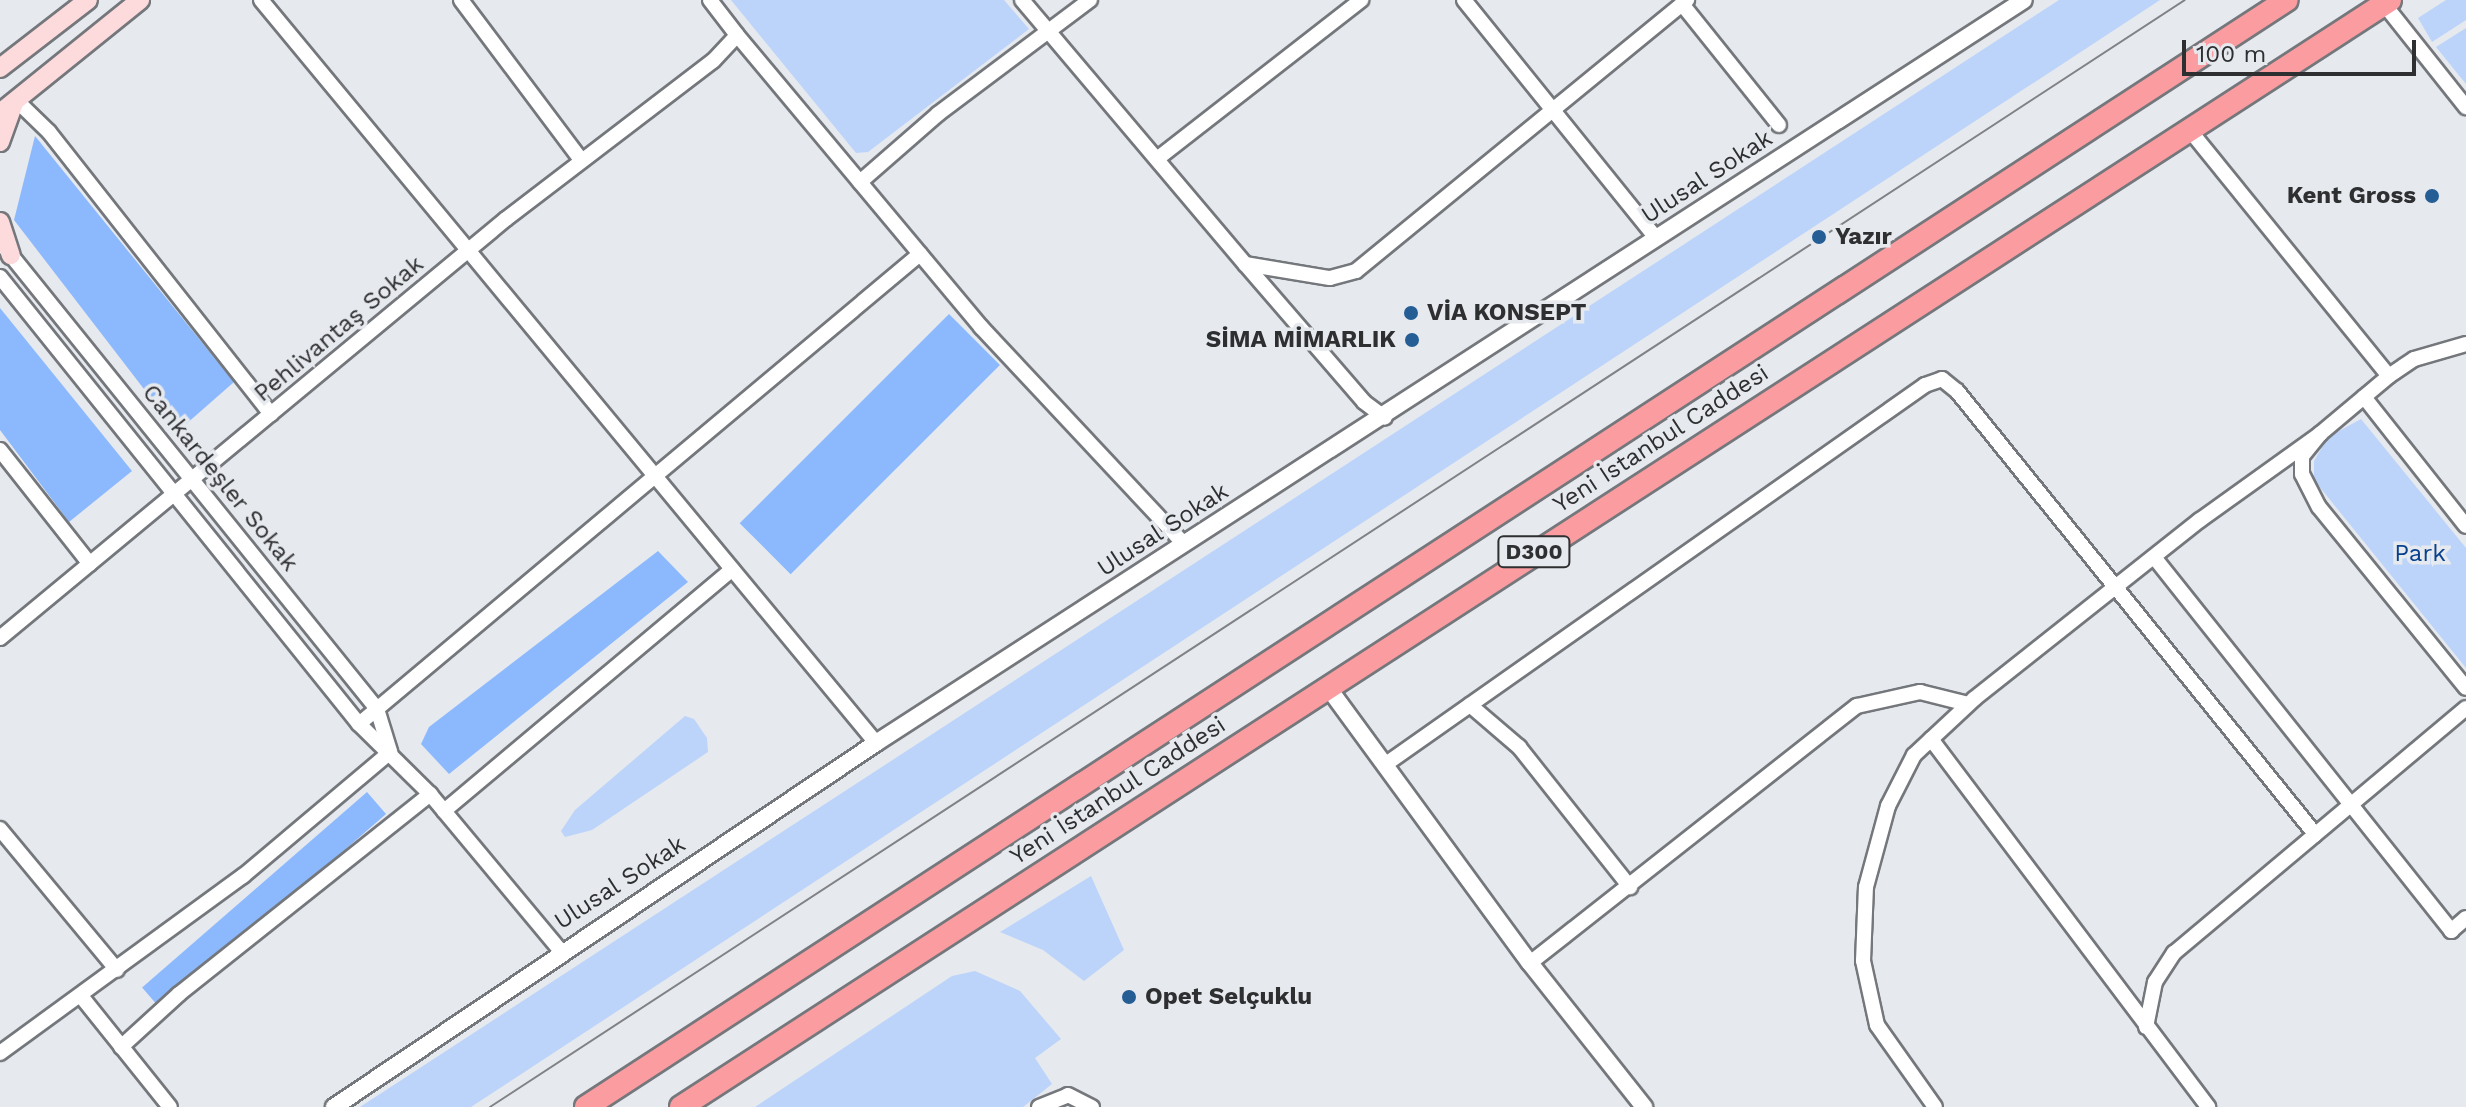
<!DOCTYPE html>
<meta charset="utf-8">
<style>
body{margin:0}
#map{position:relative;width:2466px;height:1107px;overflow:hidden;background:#e6e9ee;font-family:"Work Sans",sans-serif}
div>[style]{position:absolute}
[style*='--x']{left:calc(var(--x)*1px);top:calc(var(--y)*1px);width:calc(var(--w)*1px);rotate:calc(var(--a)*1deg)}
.green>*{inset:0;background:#bcd4fa}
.forest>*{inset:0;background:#8cb9fd;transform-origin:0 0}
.roads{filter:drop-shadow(2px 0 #74777b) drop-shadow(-2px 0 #74777b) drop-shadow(0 2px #74777b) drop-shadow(0 -2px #74777b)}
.minor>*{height:14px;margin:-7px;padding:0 7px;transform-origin:7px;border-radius:7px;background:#fff}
.tertiary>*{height:16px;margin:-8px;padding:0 8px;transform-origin:8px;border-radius:8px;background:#fff}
.secondary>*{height:18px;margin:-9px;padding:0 9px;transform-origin:9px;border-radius:9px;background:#fddadb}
.trunk>*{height:22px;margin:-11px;padding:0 11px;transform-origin:11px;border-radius:11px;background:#fa9ca0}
.tram>*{height:2px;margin:-1px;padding:0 1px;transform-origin:1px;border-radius:1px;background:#808285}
.dots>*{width:22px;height:22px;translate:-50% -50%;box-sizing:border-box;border:4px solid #e6e9ee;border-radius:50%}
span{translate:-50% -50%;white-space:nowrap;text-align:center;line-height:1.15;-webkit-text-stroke:7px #e6e9ee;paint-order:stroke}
.shield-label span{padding:2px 6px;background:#e6e9ee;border:2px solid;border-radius:6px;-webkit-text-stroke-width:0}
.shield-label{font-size:22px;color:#2e2f31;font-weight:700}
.street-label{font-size:24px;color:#2e2f31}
.poi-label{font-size:24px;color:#2e2f31;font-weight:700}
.right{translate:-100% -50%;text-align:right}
.left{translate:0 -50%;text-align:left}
.park-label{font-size:24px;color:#07418e}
.scale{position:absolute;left:2182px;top:40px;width:234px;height:36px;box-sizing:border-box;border:4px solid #2e2f31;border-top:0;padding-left:10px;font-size:24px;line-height:28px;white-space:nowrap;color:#2e2f31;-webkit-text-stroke:6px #e6e9ee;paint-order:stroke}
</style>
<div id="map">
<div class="green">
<i style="clip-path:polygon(731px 0,1004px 0,1029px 29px,868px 152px,856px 153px)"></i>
<i style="clip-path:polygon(2059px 0,2160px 0,471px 1107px,360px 1107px)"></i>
<i style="clip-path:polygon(2446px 0,2466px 0,2466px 20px,2432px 42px,2418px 18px)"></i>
<i style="clip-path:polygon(2466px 28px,2466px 84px,2436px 47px)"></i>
<i style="clip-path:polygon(2361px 419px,2466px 548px,2466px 668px,2314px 480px,2314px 461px,2328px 437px)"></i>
<i style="clip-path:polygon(685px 716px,694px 719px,707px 738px,708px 752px,592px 830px,565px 837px,561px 831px,575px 810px)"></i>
<i style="clip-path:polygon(1091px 876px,1124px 950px,1084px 981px,1043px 950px,1000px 932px)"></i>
<i style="clip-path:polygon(975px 971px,1020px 991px,1061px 1039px,1035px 1058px,1052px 1084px,1023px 1107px,755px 1107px,952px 976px)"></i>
</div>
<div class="forest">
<i style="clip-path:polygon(35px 136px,234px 382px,177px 432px,14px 220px)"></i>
<i style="clip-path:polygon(0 308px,132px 471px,69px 522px,0 430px)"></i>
<i style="left:949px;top:314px;width:72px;height:296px;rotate:45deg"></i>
<i style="clip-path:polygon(658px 551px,688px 582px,449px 774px,421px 744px,429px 727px)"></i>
<i style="left:367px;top:792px;width:29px;height:298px;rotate:49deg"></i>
</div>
<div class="roads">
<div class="minor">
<i style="--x:261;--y:0;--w:965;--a:50.38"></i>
<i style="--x:461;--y:0;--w:200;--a:53.1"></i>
<i style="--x:710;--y:0;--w:44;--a:52.4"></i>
<i style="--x:1022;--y:0;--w:346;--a:49.8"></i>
<i style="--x:1245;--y:264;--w:86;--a:9.4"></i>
<i style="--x:1330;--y:278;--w:27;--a:-15"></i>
<i style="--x:1356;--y:271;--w:428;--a:-39.3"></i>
<i style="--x:1464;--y:0;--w:306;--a:51.1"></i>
<i style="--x:1682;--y:4;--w:155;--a:51.3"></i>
<i style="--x:2384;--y:4;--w:132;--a:51.5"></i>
<i style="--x:16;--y:100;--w:46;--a:44.1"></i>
<i style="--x:49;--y:132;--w:359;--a:51.8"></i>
<i style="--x:2188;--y:128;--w:319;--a:51"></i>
<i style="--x:1157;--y:159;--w:259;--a:-37.9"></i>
<i style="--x:860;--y:182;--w:103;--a:-41.1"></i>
<i style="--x:938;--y:114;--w:190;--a:-36.9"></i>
<i style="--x:6;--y:249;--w:591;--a:51.11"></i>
<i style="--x:377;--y:709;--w:44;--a:72.8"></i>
<i style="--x:1245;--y:264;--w:182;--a:49.2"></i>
<i style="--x:1364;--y:402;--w:26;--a:37"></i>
<i style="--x:0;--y:277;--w:573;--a:51.23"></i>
<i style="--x:359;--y:724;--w:100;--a:44.6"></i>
<i style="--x:430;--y:794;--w:204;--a:50.2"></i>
<i style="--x:2466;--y:344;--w:54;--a:163.9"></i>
<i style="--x:2414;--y:359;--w:30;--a:146"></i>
<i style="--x:2389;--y:376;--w:90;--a:140"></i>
<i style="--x:2320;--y:434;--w:28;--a:129"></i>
<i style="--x:2302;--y:456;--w:18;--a:90"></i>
<i style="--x:2302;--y:474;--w:37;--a:63"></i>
<i style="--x:2319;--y:507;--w:233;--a:50.9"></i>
<i style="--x:2364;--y:397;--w:164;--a:51.7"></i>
<i style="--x:0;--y:450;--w:145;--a:51.7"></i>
<i style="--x:2154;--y:557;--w:478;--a:51.5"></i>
<i style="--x:2451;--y:931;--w:20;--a:-41"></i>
<i style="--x:0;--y:638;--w:657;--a:-39.63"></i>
<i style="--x:506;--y:219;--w:260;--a:-37.4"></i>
<i style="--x:713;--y:61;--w:35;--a:-47"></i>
<i style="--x:737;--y:35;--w:381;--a:50.1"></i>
<i style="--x:981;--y:327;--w:297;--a:46.9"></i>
<i style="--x:1470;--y:705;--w:65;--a:40.6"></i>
<i style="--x:1519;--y:747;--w:179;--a:51.6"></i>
<i style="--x:359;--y:724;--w:732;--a:-39.96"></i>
<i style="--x:1931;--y:739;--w:461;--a:53"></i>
<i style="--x:1386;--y:764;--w:659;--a:-35.11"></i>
<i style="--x:1925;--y:385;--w:18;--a:-19"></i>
<i style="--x:1942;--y:379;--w:19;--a:39"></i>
<i style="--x:1957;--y:391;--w:570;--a:51.06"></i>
<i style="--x:444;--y:811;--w:376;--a:-40"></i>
<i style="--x:0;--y:829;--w:183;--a:50.3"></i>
<i style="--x:1530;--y:963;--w:416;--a:-38.2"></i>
<i style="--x:1857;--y:706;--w:65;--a:-12.5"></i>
<i style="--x:1920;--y:692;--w:49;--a:14"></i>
<i style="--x:81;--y:996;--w:142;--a:51.3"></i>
<i style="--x:2146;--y:1027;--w:46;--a:-78.7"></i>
<i style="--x:2155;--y:982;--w:35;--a:-57"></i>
<i style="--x:2174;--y:953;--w:381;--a:-40"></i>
<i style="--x:121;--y:1047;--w:79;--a:-42.4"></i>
<i style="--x:179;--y:994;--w:321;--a:-38.5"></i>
<i style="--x:0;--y:1053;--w:301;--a:-36.1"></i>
<i style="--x:243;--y:876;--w:192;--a:-40.1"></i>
<i style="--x:1039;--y:1107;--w:31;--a:-22"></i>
<i style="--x:1068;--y:1095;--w:27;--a:27"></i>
<i style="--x:1935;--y:1107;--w:100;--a:-125.3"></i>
<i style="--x:1877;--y:1025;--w:66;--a:-102.3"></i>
<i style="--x:1863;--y:961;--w:74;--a:-87.7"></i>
<i style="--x:1866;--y:887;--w:84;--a:-74.8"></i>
<i style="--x:1888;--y:806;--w:57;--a:-63"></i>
<i style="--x:1914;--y:755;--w:82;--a:-43"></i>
<i style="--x:1974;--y:699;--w:288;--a:-38.4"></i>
<i style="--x:2200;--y:520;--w:148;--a:-35.6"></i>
</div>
<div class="tertiary">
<i style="--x:1327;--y:686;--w:343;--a:53.8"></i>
<i style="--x:1530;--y:963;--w:184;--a:51.6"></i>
<i style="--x:334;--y:1107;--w:653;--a:-33.88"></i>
<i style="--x:876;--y:743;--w:1367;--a:-32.91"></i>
</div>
<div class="secondary">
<i style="--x:0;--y:68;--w:111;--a:-37.7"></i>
<i style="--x:0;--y:113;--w:180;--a:-38.9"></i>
<i style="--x:0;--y:142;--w:41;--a:-70.3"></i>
<i style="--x:0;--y:222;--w:35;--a:72"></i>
</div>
<div class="trunk">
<i style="--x:586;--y:1107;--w:2029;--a:-33.06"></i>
<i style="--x:681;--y:1107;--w:2036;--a:-32.93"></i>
</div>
</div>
<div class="tram">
<i style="--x:490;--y:1107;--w:2024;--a:-33.15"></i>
</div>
<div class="dots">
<i style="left:2432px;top:196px;background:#255d95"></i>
<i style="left:1819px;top:237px;background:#255d95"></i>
<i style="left:1411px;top:313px;background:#255d95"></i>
<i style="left:1412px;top:340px;background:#255d95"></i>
<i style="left:1129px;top:997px;background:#255d95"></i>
</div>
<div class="shield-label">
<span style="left:1534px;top:552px">D300</span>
</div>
<div class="street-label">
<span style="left:1707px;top:177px;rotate:-33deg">Ulusal Sokak</span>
<span style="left:339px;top:329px;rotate:-40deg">Pehlivantaş Sokak</span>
<span style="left:1661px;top:439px;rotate:-33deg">Yeni İstanbul Caddesi</span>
<span style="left:220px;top:478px;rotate:51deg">Cankardeşler Sokak</span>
<span style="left:1163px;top:530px;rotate:-33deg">Ulusal Sokak</span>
<span style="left:1118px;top:791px;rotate:-33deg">Yeni İstanbul Caddesi</span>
<span style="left:620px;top:883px;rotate:-33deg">Ulusal Sokak</span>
</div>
<div class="poi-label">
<span class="right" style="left:2416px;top:196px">Kent Gross</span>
<span class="left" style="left:1835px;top:237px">Yazır</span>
<span class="left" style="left:1427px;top:313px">VİA KONSEPT</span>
<span class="right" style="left:1396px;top:340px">SİMA MİMARLIK</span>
<span class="left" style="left:1145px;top:997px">Opet Selçuklu</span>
</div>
<div class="park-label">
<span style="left:2420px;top:554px">Park</span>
</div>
<div class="scale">100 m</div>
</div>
